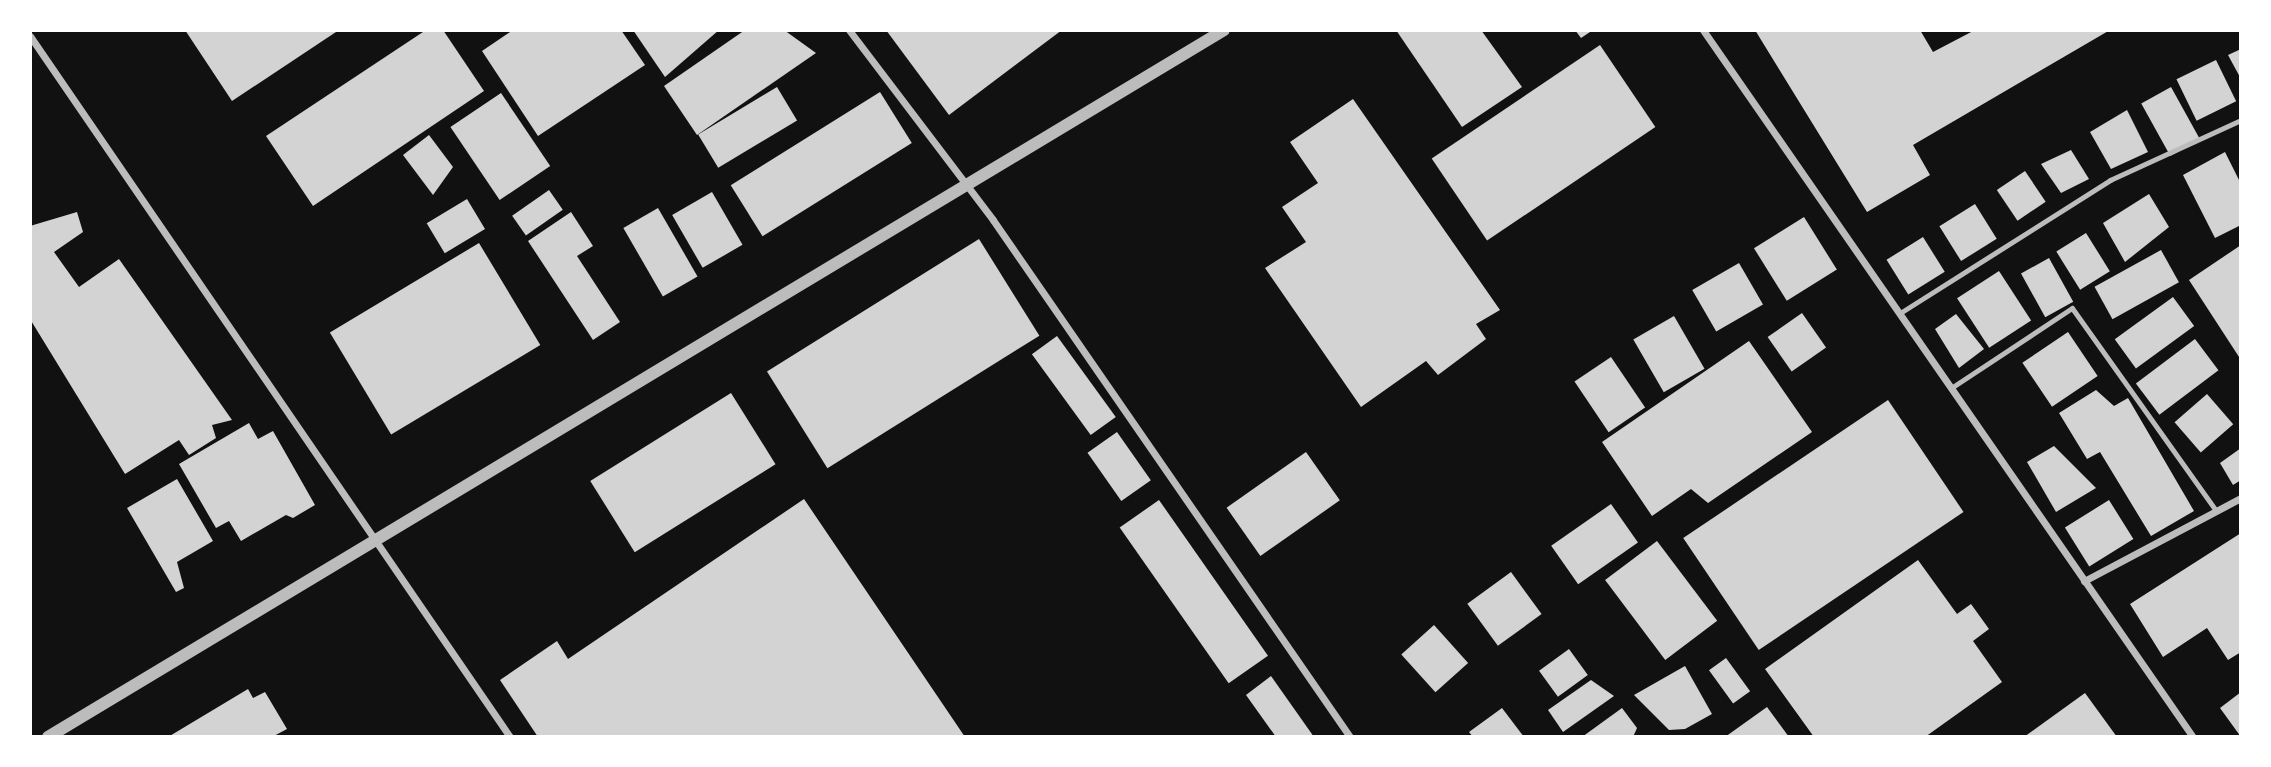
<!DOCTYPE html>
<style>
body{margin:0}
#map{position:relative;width:2271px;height:767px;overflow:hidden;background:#111;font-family:"Titillium Web",sans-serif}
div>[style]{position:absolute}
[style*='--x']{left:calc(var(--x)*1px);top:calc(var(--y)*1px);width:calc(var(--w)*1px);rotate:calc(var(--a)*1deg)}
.building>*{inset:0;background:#d3d3d3;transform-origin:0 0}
.service>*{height:5px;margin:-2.5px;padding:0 2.5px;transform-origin:2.5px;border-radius:2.5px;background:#bcbcbc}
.minor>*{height:7px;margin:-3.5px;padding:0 3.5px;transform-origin:3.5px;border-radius:3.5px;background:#bcbcbc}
.tertiary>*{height:12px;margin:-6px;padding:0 6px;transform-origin:6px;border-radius:6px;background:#bcbcbc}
span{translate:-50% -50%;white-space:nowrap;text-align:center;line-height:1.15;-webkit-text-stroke:5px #fff;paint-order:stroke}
.frame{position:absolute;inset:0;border:32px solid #fff;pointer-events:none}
</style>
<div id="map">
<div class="building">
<i style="clip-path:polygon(185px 30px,339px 30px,232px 101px)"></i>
<i style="clip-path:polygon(426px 30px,443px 30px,484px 91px,313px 206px,266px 136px)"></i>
<i style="clip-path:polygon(513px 30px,621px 30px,645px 65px,538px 136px,482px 51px)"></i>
<i style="clip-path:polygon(633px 30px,719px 30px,665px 77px)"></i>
<i style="clip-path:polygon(745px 30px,784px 30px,816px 53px,697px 135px,664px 86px)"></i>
<i style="clip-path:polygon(886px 30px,1062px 30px,949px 115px)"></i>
<i style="clip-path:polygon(1396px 30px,1481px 30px,1522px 87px,1462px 127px)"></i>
<i style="clip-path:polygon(1575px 30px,1593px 30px,1581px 38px)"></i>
<i style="clip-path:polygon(1755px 30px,1920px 30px,1933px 52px,1975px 30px,2110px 30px,1913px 145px,1930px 175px,1867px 212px)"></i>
<i style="left:1600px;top:45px;width:99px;height:203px;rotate:56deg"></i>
<i style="clip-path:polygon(2241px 49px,2241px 79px,2228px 55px)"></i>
<i style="left:2216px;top:60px;width:46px;height:44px;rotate:64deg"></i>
<i style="left:777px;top:87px;width:39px;height:92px;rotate:59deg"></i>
<i style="left:2171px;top:87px;width:60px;height:34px;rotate:61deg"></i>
<i style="left:880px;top:92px;width:60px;height:176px;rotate:58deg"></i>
<i style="left:501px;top:93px;width:88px;height:61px;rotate:56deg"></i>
<i style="clip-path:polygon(1353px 99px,1500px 310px,1476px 324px,1486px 339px,1438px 375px,1426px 361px,1361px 407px,1265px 268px,1306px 242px,1282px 207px,1318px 183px,1290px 142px)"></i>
<i style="clip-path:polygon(2127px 110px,2148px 152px,2111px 169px,2090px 132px)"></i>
<i style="clip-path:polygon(429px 135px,453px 167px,433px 195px,403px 155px)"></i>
<i style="clip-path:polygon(2071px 150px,2089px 179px,2061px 193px,2041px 164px)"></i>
<i style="clip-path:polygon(2225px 152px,2241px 184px,2241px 225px,2215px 238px,2183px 175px)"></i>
<i style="left:2025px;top:171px;width:37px;height:34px;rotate:56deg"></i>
<i style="left:549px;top:190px;width:24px;height:45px;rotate:55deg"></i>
<i style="left:712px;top:192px;width:61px;height:46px;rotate:60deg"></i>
<i style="clip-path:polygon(2149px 194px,2169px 227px,2125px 262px,2103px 223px)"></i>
<i style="left:467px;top:199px;width:35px;height:47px;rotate:59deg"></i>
<i style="left:1975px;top:204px;width:41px;height:42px;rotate:58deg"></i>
<i style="left:658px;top:208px;width:79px;height:40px;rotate:60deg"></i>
<i style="clip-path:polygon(77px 212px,83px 232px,54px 252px,79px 287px,119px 259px,232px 420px,212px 425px,216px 438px,189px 455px,179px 440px,125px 474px,30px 319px,30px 226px)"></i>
<i style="clip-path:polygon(571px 212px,593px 246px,577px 256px,620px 322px,593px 340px,528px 241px)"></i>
<i style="left:1804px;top:217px;width:62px;height:59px;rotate:58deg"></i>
<i style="left:2086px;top:233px;width:45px;height:35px;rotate:58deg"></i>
<i style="left:1923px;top:237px;width:41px;height:43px;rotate:58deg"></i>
<i style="left:979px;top:239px;width:114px;height:250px;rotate:58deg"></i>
<i style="left:479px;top:243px;width:119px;height:174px;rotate:59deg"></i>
<i style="clip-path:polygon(2241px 245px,2241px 360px,2189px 280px)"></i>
<i style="left:2161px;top:250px;width:37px;height:76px;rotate:61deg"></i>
<i style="left:2049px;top:258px;width:50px;height:32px;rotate:61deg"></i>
<i style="left:1739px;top:263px;width:48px;height:54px;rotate:60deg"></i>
<i style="left:1999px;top:271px;width:59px;height:50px;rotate:57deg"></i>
<i style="left:2173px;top:297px;width:36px;height:72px;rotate:54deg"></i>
<i style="left:1802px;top:313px;width:42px;height:42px;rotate:55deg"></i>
<i style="clip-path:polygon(1956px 314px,1984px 349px,1959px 368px,1935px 329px)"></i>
<i style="left:1674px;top:316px;width:61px;height:47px;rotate:60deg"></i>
<i style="left:2068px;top:332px;width:53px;height:55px;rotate:56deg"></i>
<i style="left:1057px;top:336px;width:100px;height:31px;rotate:54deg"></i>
<i style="left:2195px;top:339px;width:39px;height:74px;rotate:53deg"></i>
<i style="clip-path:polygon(1749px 341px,1812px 432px,1708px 503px,1691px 489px,1652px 516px,1602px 442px)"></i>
<i style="left:1611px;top:357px;width:61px;height:44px;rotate:56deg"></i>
<i style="clip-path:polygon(2096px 390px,2114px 406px,2128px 398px,2194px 511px,2151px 536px,2100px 452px,2087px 459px,2059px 413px)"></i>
<i style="left:731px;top:393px;width:84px;height:166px;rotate:58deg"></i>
<i style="left:2207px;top:394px;width:40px;height:43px;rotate:49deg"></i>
<i style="left:1888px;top:400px;width:135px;height:247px;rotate:56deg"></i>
<i style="clip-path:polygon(249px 423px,258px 439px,273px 431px,315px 505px,293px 518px,286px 515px,241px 541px,229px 521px,216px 528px,179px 464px)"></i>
<i style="left:1117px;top:432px;width:59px;height:36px;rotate:55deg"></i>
<i style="clip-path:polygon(2054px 446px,2096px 488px,2056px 512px,2027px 462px)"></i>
<i style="clip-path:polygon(2241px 448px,2241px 480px,2233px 485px,2220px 463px)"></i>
<i style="left:1306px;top:452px;width:59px;height:97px;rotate:55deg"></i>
<i style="clip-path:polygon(177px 479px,213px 541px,177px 562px,184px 588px,176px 592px,127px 508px)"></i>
<i style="clip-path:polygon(804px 499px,965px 737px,538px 737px,500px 680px,557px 641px,568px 659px)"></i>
<i style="left:1159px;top:500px;width:190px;height:48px;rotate:55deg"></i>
<i style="left:2109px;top:500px;width:46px;height:52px;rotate:58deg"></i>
<i style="left:1611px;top:504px;width:47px;height:73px;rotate:55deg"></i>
<i style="clip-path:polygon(2241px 533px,2241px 652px,2228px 660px,2207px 628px,2163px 657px,2130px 604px)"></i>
<i style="left:1657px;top:541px;width:100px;height:65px;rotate:53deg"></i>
<i style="clip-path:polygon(1918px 560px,1957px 614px,1971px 604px,1989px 629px,1973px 641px,2002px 682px,1925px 737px,1814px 737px,1765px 669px)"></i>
<i style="left:1511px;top:572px;width:52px;height:54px;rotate:54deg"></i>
<i style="left:1434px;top:625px;width:51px;height:44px;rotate:48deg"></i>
<i style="left:1569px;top:649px;width:32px;height:37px;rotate:54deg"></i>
<i style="left:1726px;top:658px;width:41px;height:21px;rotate:54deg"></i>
<i style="clip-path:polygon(1685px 666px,1712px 714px,1685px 729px,1669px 730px,1634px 695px)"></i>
<i style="clip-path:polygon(1271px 676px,1314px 737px,1276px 737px,1246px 695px)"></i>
<i style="clip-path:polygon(1591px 680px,1614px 696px,1563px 732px,1548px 710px)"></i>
<i style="clip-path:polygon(248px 689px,253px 698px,265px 692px,287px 729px,272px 737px,168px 737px)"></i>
<i style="clip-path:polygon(2241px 692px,2241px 737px,2220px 708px)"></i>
<i style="clip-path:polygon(2085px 693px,2117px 737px,2024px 737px)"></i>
<i style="clip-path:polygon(1767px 707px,1789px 737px,1725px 737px)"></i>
<i style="clip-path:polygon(1502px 708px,1524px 737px,1473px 737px,1469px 732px)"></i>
<i style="clip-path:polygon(1622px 708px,1637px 728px,1633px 737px,1582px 737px)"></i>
</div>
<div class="service">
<i style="--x:1900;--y:313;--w:249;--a:-32.3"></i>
<i style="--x:2110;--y:180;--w:144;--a:-24.6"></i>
<i style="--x:1951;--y:388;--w:145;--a:-33.5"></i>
<i style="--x:2072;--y:308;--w:249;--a:54.6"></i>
</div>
<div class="minor">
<i style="--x:849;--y:30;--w:238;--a:52.8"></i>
<i style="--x:993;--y:220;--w:628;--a:55.37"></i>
<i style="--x:1703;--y:30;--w:860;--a:55.28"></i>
<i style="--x:30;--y:36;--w:850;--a:55.6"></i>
<i style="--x:2084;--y:581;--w:178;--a:-27.9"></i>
</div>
<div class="tertiary">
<i style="--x:48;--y:737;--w:1372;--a:-31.01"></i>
</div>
<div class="frame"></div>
</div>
